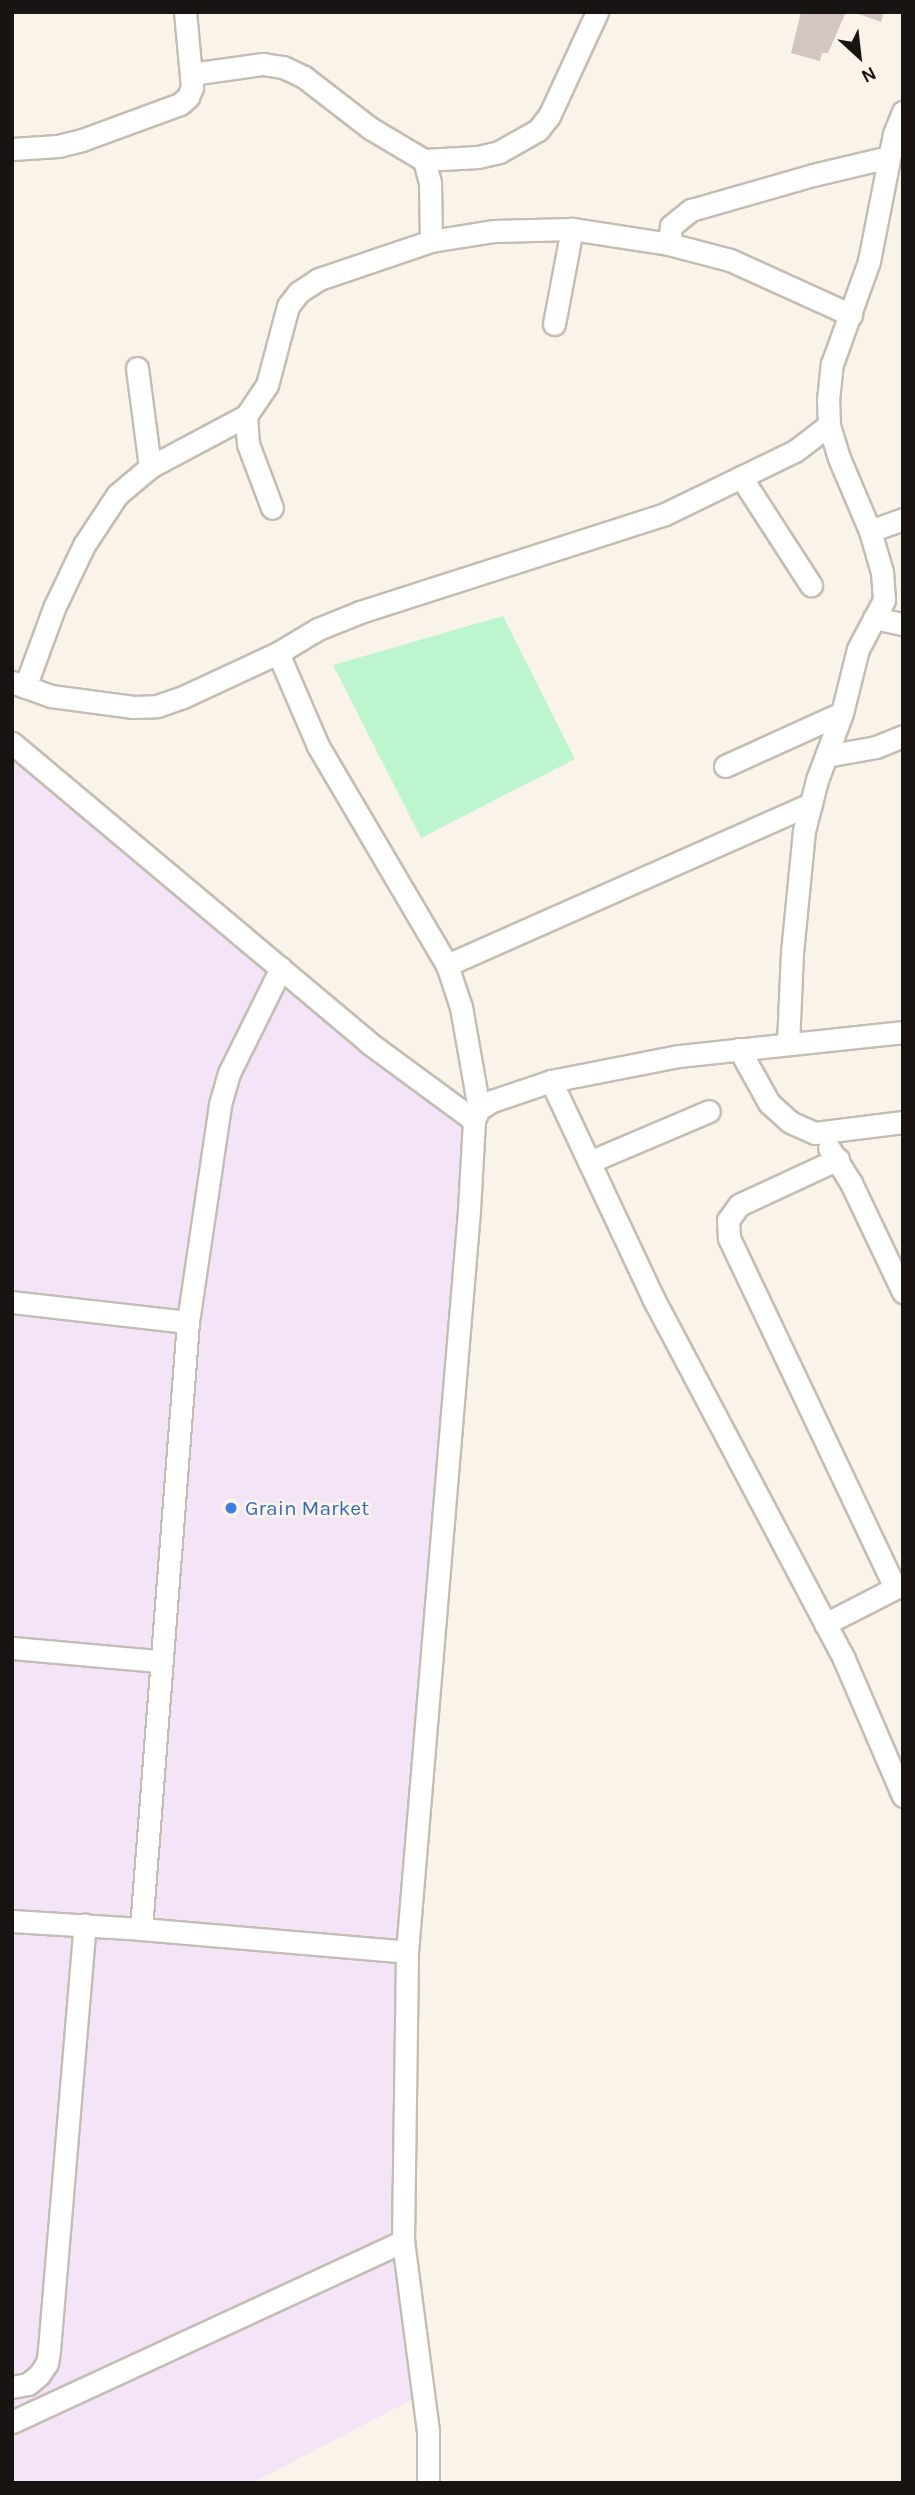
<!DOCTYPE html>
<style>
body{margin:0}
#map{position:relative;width:915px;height:2495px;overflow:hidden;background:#faf3e9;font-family:Karla,sans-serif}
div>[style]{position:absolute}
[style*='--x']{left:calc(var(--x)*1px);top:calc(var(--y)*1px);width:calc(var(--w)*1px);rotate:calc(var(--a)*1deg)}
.commercial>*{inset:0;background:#f4e4f7}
.green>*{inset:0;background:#bdf6ce}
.building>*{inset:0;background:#d3c6c2}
.roads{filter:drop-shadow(2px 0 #c4bdb3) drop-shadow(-2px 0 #c4bdb3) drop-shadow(0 2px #c4bdb3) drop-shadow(0 -2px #c4bdb3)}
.minor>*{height:21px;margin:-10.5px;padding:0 10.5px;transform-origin:10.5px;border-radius:10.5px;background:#fff}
.dots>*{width:19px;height:19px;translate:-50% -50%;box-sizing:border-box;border:4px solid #faf3e9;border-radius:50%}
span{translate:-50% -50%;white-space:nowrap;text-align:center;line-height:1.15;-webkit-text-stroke:5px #faf3e9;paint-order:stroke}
.shop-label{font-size:21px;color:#366cbe}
.left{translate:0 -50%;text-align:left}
.frame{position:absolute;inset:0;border:14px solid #171411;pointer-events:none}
.north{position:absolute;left:824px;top:21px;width:70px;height:70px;-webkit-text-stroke:5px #faf3e9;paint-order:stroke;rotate:153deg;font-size:19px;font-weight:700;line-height:28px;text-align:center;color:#171411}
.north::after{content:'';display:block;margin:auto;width:24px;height:32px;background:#171411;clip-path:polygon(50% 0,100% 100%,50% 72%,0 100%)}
</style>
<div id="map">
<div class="commercial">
<i style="clip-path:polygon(12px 752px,268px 973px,477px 1125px,480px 1209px,417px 1808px,406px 2086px,419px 2396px,252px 2483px,12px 2483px)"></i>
</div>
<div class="green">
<i style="clip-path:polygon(503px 616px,575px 759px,421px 838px,333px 665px)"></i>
</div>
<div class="building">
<i style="clip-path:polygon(801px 12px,846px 12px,828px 53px,822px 53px,820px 61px,791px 53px)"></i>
<i style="clip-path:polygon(853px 12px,884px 12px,881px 22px)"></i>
</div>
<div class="roads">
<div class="minor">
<i style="--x:191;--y:74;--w:73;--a:-7.9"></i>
<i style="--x:263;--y:64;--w:20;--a:9"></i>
<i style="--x:283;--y:67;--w:23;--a:25"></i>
<i style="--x:304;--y:77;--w:83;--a:37.7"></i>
<i style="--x:370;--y:128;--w:63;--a:30.7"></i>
<i style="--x:424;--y:160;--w:24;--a:75"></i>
<i style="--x:430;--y:183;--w:58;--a:89"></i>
<i style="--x:12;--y:149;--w:46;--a:-3.7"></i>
<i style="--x:58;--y:146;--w:25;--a:-14"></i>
<i style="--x:82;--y:140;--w:104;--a:-20.2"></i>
<i style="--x:180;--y:104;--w:11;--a:-41"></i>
<i style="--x:188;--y:97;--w:11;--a:-68"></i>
<i style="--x:192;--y:87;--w:75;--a:-95.3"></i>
<i style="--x:424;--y:160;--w:54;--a:-3.2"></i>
<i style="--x:478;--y:157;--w:22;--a:-13"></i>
<i style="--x:499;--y:152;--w:45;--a:-29.4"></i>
<i style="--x:538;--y:130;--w:18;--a:-52"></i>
<i style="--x:549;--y:116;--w:115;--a:-65.2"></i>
<i style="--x:669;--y:244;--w:18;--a:-84"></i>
<i style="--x:671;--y:226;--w:26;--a:-39"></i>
<i style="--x:691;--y:210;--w:127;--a:-16"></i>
<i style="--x:813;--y:175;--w:78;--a:-13.3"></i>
<i style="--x:554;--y:324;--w:97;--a:-79.3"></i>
<i style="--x:137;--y:368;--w:100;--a:82.5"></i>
<i style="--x:246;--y:416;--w:28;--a:86"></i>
<i style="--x:248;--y:444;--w:68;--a:69.4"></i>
<i style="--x:741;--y:477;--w:129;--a:57.1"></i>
<i style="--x:870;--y:531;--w:35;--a:-20"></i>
<i style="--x:874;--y:618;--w:30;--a:12"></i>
<i style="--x:278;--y:653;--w:101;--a:66.7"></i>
<i style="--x:318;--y:746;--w:254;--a:59.5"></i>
<i style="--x:447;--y:965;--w:44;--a:71.6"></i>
<i style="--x:461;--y:1007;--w:104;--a:80"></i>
<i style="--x:12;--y:682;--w:41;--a:19.7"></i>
<i style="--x:51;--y:696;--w:83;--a:7.6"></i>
<i style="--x:133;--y:707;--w:24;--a:-2"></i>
<i style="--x:157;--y:706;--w:28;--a:-19"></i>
<i style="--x:183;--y:697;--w:105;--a:-24.9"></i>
<i style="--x:278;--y:653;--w:47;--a:-31"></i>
<i style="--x:318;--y:629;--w:45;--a:-22"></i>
<i style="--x:360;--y:612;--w:320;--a:-17.8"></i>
<i style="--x:665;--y:514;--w:144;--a:-25.9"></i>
<i style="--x:795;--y:451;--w:43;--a:-37.4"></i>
<i style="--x:25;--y:687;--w:84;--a:-69.8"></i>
<i style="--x:54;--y:608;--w:70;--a:-64.5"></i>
<i style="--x:84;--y:545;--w:60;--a:-56.6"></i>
<i style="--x:117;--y:495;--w:43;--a:-40.3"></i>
<i style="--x:150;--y:467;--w:109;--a:-28"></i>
<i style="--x:246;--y:416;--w:37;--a:-56"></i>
<i style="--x:267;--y:385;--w:82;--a:-75.1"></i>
<i style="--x:288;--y:306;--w:18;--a:-52"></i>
<i style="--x:299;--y:292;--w:24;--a:-33"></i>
<i style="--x:319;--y:279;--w:118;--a:-18.7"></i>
<i style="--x:431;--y:241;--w:64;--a:-9"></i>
<i style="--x:494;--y:231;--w:78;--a:-1.5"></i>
<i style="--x:572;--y:229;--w:98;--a:8.8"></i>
<i style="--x:669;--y:244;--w:63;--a:14.7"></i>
<i style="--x:730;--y:260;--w:133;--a:24.4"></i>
<i style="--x:12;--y:743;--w:466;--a:40"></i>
<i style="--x:369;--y:1043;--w:130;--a:36.3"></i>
<i style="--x:826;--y:756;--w:51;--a:-10.2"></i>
<i style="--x:876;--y:747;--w:29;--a:-22"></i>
<i style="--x:725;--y:766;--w:128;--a:-24.4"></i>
<i style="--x:447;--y:965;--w:398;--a:-23.9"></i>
<i style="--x:281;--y:968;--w:117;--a:116.3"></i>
<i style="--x:229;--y:1073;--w:33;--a:106"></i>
<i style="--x:220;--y:1105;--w:219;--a:98.4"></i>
<i style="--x:188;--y:1322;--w:609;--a:94.43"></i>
<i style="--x:141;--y:1929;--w:267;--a:4.9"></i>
<i style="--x:788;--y:1044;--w:91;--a:-87.5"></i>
<i style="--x:792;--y:953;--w:123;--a:-84.4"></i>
<i style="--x:804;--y:831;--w:53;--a:-75.7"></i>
<i style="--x:817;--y:780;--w:72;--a:-69.5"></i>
<i style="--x:842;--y:713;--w:66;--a:-76"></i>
<i style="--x:858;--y:649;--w:55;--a:-62"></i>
<i style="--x:884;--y:600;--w:28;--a:-94"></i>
<i style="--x:882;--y:572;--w:43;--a:-106.3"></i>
<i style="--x:870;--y:531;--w:79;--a:-113"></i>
<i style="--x:839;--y:458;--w:34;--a:-107"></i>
<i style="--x:829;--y:425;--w:25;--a:-92"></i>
<i style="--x:828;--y:400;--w:36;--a:-84"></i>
<i style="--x:832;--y:364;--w:109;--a:-70.2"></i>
<i style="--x:869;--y:261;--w:129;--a:-78.9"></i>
<i style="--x:894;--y:134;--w:24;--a:-68"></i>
<i style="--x:739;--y:1049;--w:62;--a:60.9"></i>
<i style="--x:769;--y:1103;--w:28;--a:42"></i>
<i style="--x:790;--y:1122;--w:27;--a:24"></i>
<i style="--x:815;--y:1133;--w:89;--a:-7.1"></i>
<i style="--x:551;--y:1081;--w:240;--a:64.8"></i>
<i style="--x:653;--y:1298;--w:408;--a:62.1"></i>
<i style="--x:844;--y:1659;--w:149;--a:66.7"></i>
<i style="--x:829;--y:1148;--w:41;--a:57.8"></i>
<i style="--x:851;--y:1183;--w:121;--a:64.5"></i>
<i style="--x:838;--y:1159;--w:109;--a:155.1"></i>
<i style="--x:739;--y:1205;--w:19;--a:126"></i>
<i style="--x:728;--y:1220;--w:18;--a:87"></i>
<i style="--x:729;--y:1238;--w:387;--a:64.6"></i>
<i style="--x:589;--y:1162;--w:130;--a:-23"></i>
<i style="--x:12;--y:1302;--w:177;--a:6.5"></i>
<i style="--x:825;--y:1624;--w:88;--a:-27.1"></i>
<i style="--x:12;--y:1648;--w:148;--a:5.1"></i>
<i style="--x:12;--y:1921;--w:129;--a:3.5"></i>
<i style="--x:12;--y:2387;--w:16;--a:-11"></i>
<i style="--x:28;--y:2384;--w:14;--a:-39"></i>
<i style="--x:39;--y:2375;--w:14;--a:-56"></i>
<i style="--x:47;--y:2363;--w:13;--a:-81"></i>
<i style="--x:49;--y:2350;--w:427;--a:-85.2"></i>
<i style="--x:12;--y:2422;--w:431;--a:-24.8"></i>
<i style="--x:428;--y:2483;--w:52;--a:-90"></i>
<i style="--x:428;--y:2431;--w:192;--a:-97.5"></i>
<i style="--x:403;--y:2241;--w:289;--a:-89.2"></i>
<i style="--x:407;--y:1952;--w:745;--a:-85.22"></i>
<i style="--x:469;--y:1210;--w:90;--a:-86.8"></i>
<i style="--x:474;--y:1120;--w:12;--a:-66"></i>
<i style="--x:479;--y:1109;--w:15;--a:-32"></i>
<i style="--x:492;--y:1101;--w:62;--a:-18.7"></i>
<i style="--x:551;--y:1081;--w:130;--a:-11.1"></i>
<i style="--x:679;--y:1056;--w:225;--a:-6.1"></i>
</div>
</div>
<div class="dots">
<i style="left:231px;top:1508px;background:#3f7fe0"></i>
</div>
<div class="shop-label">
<span class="left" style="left:245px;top:1508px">Grain Market</span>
</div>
<div class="frame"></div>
<div class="north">N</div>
</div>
